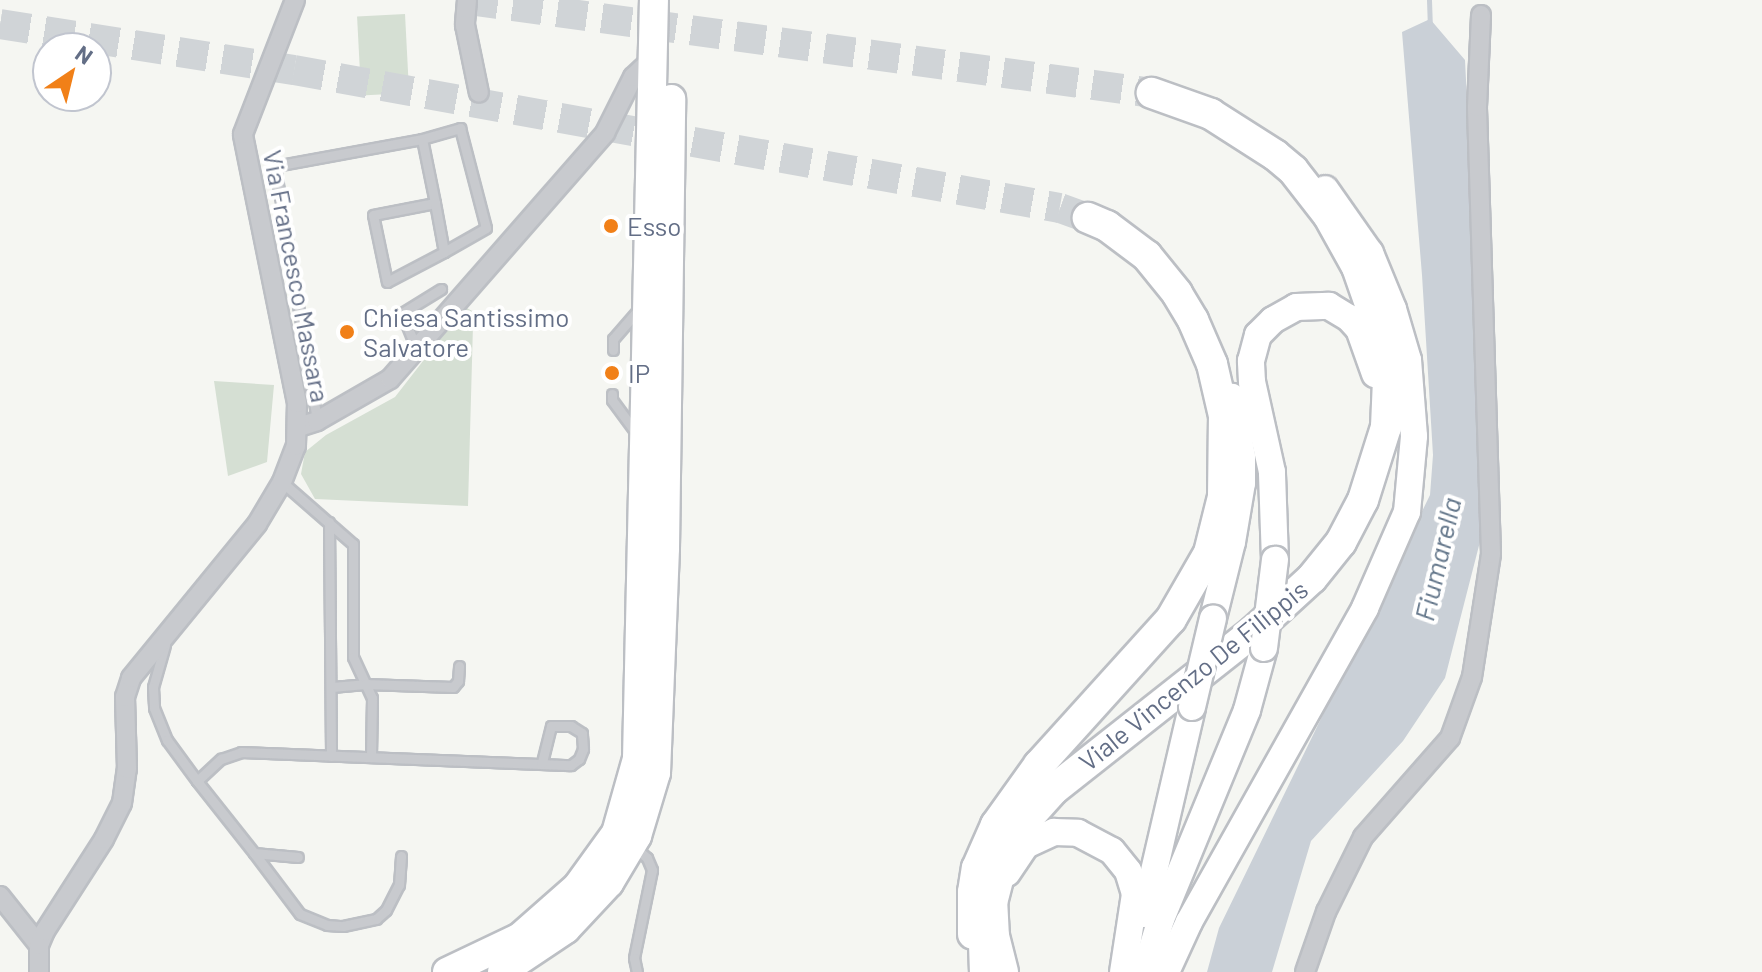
<!DOCTYPE html>
<style>
body{margin:0}
#map{position:relative;width:1762px;height:972px;overflow:hidden;background:#f5f6f2;font-family:Barlow,sans-serif}
div>[style]{position:absolute}
[style*='--x']{left:calc(var(--x)*1px);top:calc(var(--y)*1px);width:calc(var(--w)*1px);rotate:calc(var(--a)*1deg)}
.green>*{inset:0;background:#d5dfd3;transform-origin:0 0}
.water>*{inset:0;background:#cad0d7}
.stream>*{height:5px;margin:-2.5px;padding:0 2.5px;transform-origin:2.5px;border-radius:2.5px;background:#cad0d7}
.trunk-tunnel>*{height:30px;margin-top:-15px;transform-origin:0;background:repeating-linear-gradient(90deg,#d0d4d7 0 30px,transparent 0 45px)}
.roads{filter:drop-shadow(2px 0 #bcbfc4) drop-shadow(-2px 0 #bcbfc4) drop-shadow(0 2px #bcbfc4) drop-shadow(0 -2px #bcbfc4)}
.service>*{height:9px;margin:-4.5px;padding:0 4.5px;transform-origin:4.5px;border-radius:4.5px;background:#c8cace}
.minor>*{height:18px;margin:-9px;padding:0 9px;transform-origin:9px;border-radius:9px;background:#c8cace}
.secondary>*{height:26px;margin:-13px;padding:0 13px;transform-origin:13px;border-radius:13px;background:#fff}
.primary>*{height:28px;margin:-14px;padding:0 14px;transform-origin:14px;border-radius:14px;background:#fff}
.trunk>*{height:30px;margin:-15px;padding:0 15px;transform-origin:15px;border-radius:15px;background:#fff}
.bridges{filter:drop-shadow(2px 0 #bcbfc4) drop-shadow(-2px 0 #bcbfc4) drop-shadow(0 2px #bcbfc4) drop-shadow(0 -2px #bcbfc4)}
.secondary-bridge>*{height:26px;margin:-13px;padding:0 13px;transform-origin:13px;border-radius:13px;background:#fff}
.dots>*{width:22px;height:22px;translate:-50% -50%;box-sizing:border-box;border:4px solid #fff;border-radius:50%}
span{translate:-50% -50%;white-space:nowrap;text-align:center;line-height:1.15;-webkit-text-stroke:8px #fff;paint-order:stroke}
.poi-label{font-size:26px;color:#636e86}
.left{translate:0 -50%;text-align:left}
.street-label{font-size:26px;color:#636e86}
.water-label{font-size:28px;color:#63768a;font-style:italic}
.north{position:absolute;left:32px;top:32px;width:80px;height:80px;box-sizing:border-box;background:#fff;border:2px solid #c1c5cf;border-radius:50%;rotate:35deg;font-size:22px;font-weight:700;line-height:32px;text-align:center;color:#636e86}
.north::after{content:'';display:block;margin:auto;width:28px;height:36px;background:#f18018;clip-path:polygon(50% 0,100% 100%,50% 72%,0 100%)}
</style>
<div id="map">
<div class="green">
<i style="left:405px;top:14px;width:79px;height:48px;rotate:87deg"></i>
<i style="clip-path:polygon(465px 307px,479px 315px,473px 325px,468px 506px,315px 499px,301px 474px,305px 452px,326px 435px,395px 397px)"></i>
<i style="clip-path:polygon(214px 381px,274px 385px,267px 462px,228px 476px)"></i>
</div>
<div class="water">
<i style="clip-path:polygon(1430px 19px,1465px 60px,1482px 397px,1483px 530px,1445px 678px,1403px 741px,1311px 841px,1272px 972px,1207px 972px,1219px 928px,1430px 495px,1433px 455px,1422px 275px,1402px 32px)"></i>
</div>
<div class="stream">
<i style="--x:1429;--y:0;--w:23;--a:88"></i>
</div>
<div class="trunk-tunnel">
<i style="--x:468;--y:0;--w:690;--a:7.74"></i>
<i style="--x:0;--y:24;--w:298;--a:8.9"></i>
<i style="--x:294;--y:70;--w:778;--a:10.21"></i>
<i style="--x:1060;--y:208;--w:30;--a:20"></i>
</div>
<div class="roads">
<div class="service">
<i style="--x:422;--y:139;--w:65;--a:78.5"></i>
<i style="--x:420;--y:344;--w:10;--a:-143"></i>
<i style="--x:412;--y:338;--w:27;--a:-112"></i>
<i style="--x:402;--y:313;--w:46;--a:-31.6"></i>
<i style="--x:613;--y:350;--w:11;--a:-90"></i>
<i style="--x:613;--y:339;--w:40;--a:-49"></i>
<i style="--x:612;--y:394;--w:6;--a:90"></i>
<i style="--x:612;--y:400;--w:42;--a:53.7"></i>
<i style="--x:317;--y:420;--w:257;--a:-99.4"></i>
<i style="--x:275;--y:166;--w:149;--a:-10.4"></i>
<i style="--x:422;--y:139;--w:40;--a:-16"></i>
<i style="--x:460;--y:128;--w:103;--a:75.4"></i>
<i style="--x:486;--y:228;--w:48;--a:150.3"></i>
<i style="--x:444;--y:252;--w:64;--a:152.2"></i>
<i style="--x:387;--y:282;--w:68;--a:-101.8"></i>
<i style="--x:373;--y:215;--w:63;--a:-11"></i>
<i style="--x:435;--y:203;--w:50;--a:79.6"></i>
<i style="--x:282;--y:482;--w:94;--a:41.1"></i>
<i style="--x:353;--y:544;--w:113;--a:90"></i>
<i style="--x:353;--y:657;--w:45;--a:65.1"></i>
<i style="--x:372;--y:698;--w:59;--a:91"></i>
<i style="--x:329;--y:522;--w:234;--a:89.5"></i>
<i style="--x:165;--y:645;--w:44;--a:105.9"></i>
<i style="--x:153;--y:687;--w:21;--a:87"></i>
<i style="--x:154;--y:708;--w:35;--a:68"></i>
<i style="--x:167;--y:740;--w:51;--a:53.8"></i>
<i style="--x:197;--y:781;--w:33;--a:-43"></i>
<i style="--x:221;--y:759;--w:21;--a:-19"></i>
<i style="--x:241;--y:752;--w:330;--a:2.3"></i>
<i style="--x:571;--y:765;--w:10;--a:-37"></i>
<i style="--x:579;--y:759;--w:11;--a:-68"></i>
<i style="--x:583;--y:749;--w:16;--a:-94"></i>
<i style="--x:582;--y:733;--w:13;--a:-148"></i>
<i style="--x:571;--y:726;--w:20;--a:180"></i>
<i style="--x:551;--y:726;--w:38;--a:104"></i>
<i style="--x:332;--y:687;--w:33;--a:-5"></i>
<i style="--x:365;--y:684;--w:88;--a:2"></i>
<i style="--x:453;--y:687;--w:8;--a:-50"></i>
<i style="--x:458;--y:681;--w:15;--a:-86"></i>
<i style="--x:197;--y:781;--w:92;--a:51.6"></i>
<i style="--x:254;--y:853;--w:44;--a:5.2"></i>
<i style="--x:634;--y:847;--w:17;--a:40"></i>
<i style="--x:647;--y:858;--w:13;--a:67"></i>
<i style="--x:652;--y:870;--w:90;--a:101.6"></i>
<i style="--x:634;--y:958;--w:14;--a:78"></i>
<i style="--x:254;--y:853;--w:76;--a:53"></i>
<i style="--x:300;--y:914;--w:29;--a:22"></i>
<i style="--x:327;--y:925;--w:16;--a:4"></i>
<i style="--x:343;--y:926;--w:34;--a:-12"></i>
<i style="--x:376;--y:919;--w:13;--a:-42"></i>
<i style="--x:386;--y:910;--w:28;--a:-63"></i>
<i style="--x:399;--y:885;--w:29;--a:-86"></i>
</div>
<div class="minor">
<i style="--x:467;--y:0;--w:25;--a:95"></i>
<i style="--x:465;--y:25;--w:69;--a:78.4"></i>
<i style="--x:299;--y:427;--w:19;--a:-18"></i>
<i style="--x:317;--y:421;--w:84;--a:-29.9"></i>
<i style="--x:390;--y:379;--w:327;--a:-48.8"></i>
<i style="--x:605;--y:133;--w:63;--a:-63.4"></i>
<i style="--x:633;--y:77;--w:26;--a:-43"></i>
<i style="--x:0;--y:896;--w:63;--a:51.5"></i>
<i style="--x:39;--y:972;--w:27;--a:-90"></i>
<i style="--x:39;--y:945;--w:15;--a:-67"></i>
<i style="--x:45;--y:931;--w:109;--a:-57.3"></i>
<i style="--x:104;--y:839;--w:40;--a:-63.4"></i>
<i style="--x:122;--y:803;--w:34;--a:-82"></i>
<i style="--x:127;--y:769;--w:72;--a:-91.6"></i>
<i style="--x:125;--y:697;--w:20;--a:-72"></i>
<i style="--x:131;--y:678;--w:199;--a:-50.7"></i>
<i style="--x:257;--y:524;--w:49;--a:-59.2"></i>
<i style="--x:282;--y:482;--w:39;--a:-69"></i>
<i style="--x:296;--y:446;--w:43;--a:-88.7"></i>
<i style="--x:297;--y:403;--w:274;--a:-101.4"></i>
<i style="--x:243;--y:134;--w:144;--a:-68.8"></i>
<i style="--x:1305;--y:972;--w:64;--a:-70.7"></i>
<i style="--x:1326;--y:912;--w:84;--a:-63.7"></i>
<i style="--x:1363;--y:837;--w:132;--a:-48.7"></i>
<i style="--x:1450;--y:738;--w:65;--a:-70.2"></i>
<i style="--x:1472;--y:677;--w:124;--a:-81.2"></i>
<i style="--x:1491;--y:554;--w:447;--a:-91.8"></i>
<i style="--x:1477;--y:107;--w:92;--a:-87.5"></i>
</div>
<div class="secondary">
<i style="--x:1275;--y:560;--w:88;--a:-92"></i>
<i style="--x:1272;--y:472;--w:92;--a:-102.5"></i>
<i style="--x:1252;--y:382;--w:21;--a:-93"></i>
<i style="--x:1251;--y:361;--w:27;--a:-75"></i>
<i style="--x:1258;--y:335;--w:21;--a:-45"></i>
<i style="--x:1273;--y:320;--w:26;--a:-29"></i>
<i style="--x:1296;--y:307;--w:33;--a:-2"></i>
<i style="--x:1329;--y:306;--w:23;--a:31"></i>
<i style="--x:1349;--y:318;--w:15;--a:48"></i>
<i style="--x:1359;--y:329;--w:48;--a:70.4"></i>
<i style="--x:1213;--y:618;--w:78;--a:-76"></i>
<i style="--x:1232;--y:542;--w:60;--a:-80.4"></i>
<i style="--x:1242;--y:483;--w:26;--a:-90"></i>
<i style="--x:1242;--y:457;--w:61;--a:-99.5"></i>
<i style="--x:1007;--y:873;--w:34;--a:-56"></i>
<i style="--x:1026;--y:845;--w:31;--a:-25"></i>
<i style="--x:1054;--y:832;--w:24;--a:2"></i>
<i style="--x:1078;--y:833;--w:38;--a:28"></i>
<i style="--x:1112;--y:851;--w:26;--a:51"></i>
<i style="--x:1128;--y:871;--w:24;--a:73"></i>
<i style="--x:1135;--y:894;--w:79;--a:98.7"></i>
<i style="--x:981;--y:913;--w:59;--a:88.1"></i>
<i style="--x:1144;--y:914;--w:212;--a:-76.9"></i>
<i style="--x:1145;--y:972;--w:55;--a:-73.2"></i>
<i style="--x:1161;--y:919;--w:226;--a:-67.6"></i>
<i style="--x:1247;--y:710;--w:64;--a:-74.7"></i>
<i style="--x:1166;--y:972;--w:55;--a:-65.3"></i>
<i style="--x:1189;--y:922;--w:360;--a:-60.7"></i>
<i style="--x:1365;--y:608;--w:105;--a:-66.4"></i>
<i style="--x:1407;--y:512;--w:76;--a:-84.7"></i>
<i style="--x:1414;--y:436;--w:76;--a:-94.5"></i>
<i style="--x:1408;--y:360;--w:53;--a:-106.4"></i>
<i style="--x:1393;--y:309;--w:61;--a:-112.3"></i>
<i style="--x:1370;--y:253;--w:78;--a:-125.1"></i>
</div>
<div class="primary">
<i style="--x:447;--y:972;--w:81;--a:-25.6"></i>
<i style="--x:520;--y:937;--w:76;--a:-41.3"></i>
<i style="--x:577;--y:887;--w:67;--a:-54.2"></i>
<i style="--x:616;--y:833;--w:77;--a:-74.2"></i>
<i style="--x:637;--y:759;--w:759;--a:-88.72"></i>
<i style="--x:502;--y:972;--w:77;--a:-33.9"></i>
<i style="--x:566;--y:929;--w:63;--a:-46.9"></i>
<i style="--x:609;--y:883;--w:55;--a:-59.2"></i>
<i style="--x:637;--y:836;--w:66;--a:-73.2"></i>
<i style="--x:656;--y:773;--w:225;--a:-87.7"></i>
<i style="--x:665;--y:548;--w:449;--a:-89.2"></i>
</div>
<div class="trunk">
<i style="--x:973;--y:934;--w:42;--a:-90"></i>
<i style="--x:973;--y:892;--w:24;--a:-81"></i>
<i style="--x:977;--y:868;--w:47;--a:-66.2"></i>
<i style="--x:996;--y:825;--w:74;--a:-54.4"></i>
<i style="--x:1039;--y:765;--w:197;--a:-47.9"></i>
<i style="--x:1171;--y:619;--w:76;--a:-60.1"></i>
<i style="--x:1209;--y:553;--w:58;--a:-76"></i>
<i style="--x:1223;--y:497;--w:81;--a:-89.3"></i>
<i style="--x:1224;--y:416;--w:53;--a:-103"></i>
<i style="--x:1212;--y:364;--w:48;--a:-113.4"></i>
<i style="--x:1193;--y:320;--w:31;--a:-121"></i>
<i style="--x:1177;--y:293;--w:48;--a:-129"></i>
<i style="--x:1147;--y:256;--w:50;--a:-143.1"></i>
<i style="--x:1107;--y:226;--w:21;--a:-157"></i>
<i style="--x:1003;--y:972;--w:36;--a:-104"></i>
<i style="--x:994;--y:937;--w:34;--a:-93"></i>
<i style="--x:992;--y:903;--w:49;--a:-75.7"></i>
<i style="--x:1004;--y:856;--w:30;--a:-63"></i>
<i style="--x:1018;--y:829;--w:52;--a:-48.1"></i>
<i style="--x:1053;--y:790;--w:255;--a:-38.3"></i>
<i style="--x:1253;--y:632;--w:80;--a:-42.5"></i>
<i style="--x:1312;--y:578;--w:46;--a:-51.1"></i>
<i style="--x:1341;--y:542;--w:47;--a:-62.4"></i>
<i style="--x:1363;--y:500;--w:77;--a:-72.5"></i>
<i style="--x:1386;--y:427;--w:47;--a:-87.6"></i>
<i style="--x:1388;--y:380;--w:51;--a:-100.2"></i>
<i style="--x:1379;--y:330;--w:67;--a:-109.2"></i>
<i style="--x:1357;--y:267;--w:60;--a:-119.1"></i>
<i style="--x:1328;--y:215;--w:57;--a:-127.9"></i>
<i style="--x:1293;--y:170;--w:23;--a:-140"></i>
<i style="--x:1275;--y:155;--w:76;--a:-147.4"></i>
<i style="--x:1211;--y:114;--w:63;--a:-160.4"></i>
</div>
</div>
<div class="bridges">
<div class="secondary-bridge">
<i style="--x:1264;--y:648;--w:89;--a:-82.9"></i>
<i style="--x:1192;--y:707;--w:91;--a:-76.7"></i>
</div>
</div>
<div class="dots">
<i style="left:611px;top:226px;background:#f18018"></i>
<i style="left:347px;top:332px;background:#f18018"></i>
<i style="left:612px;top:373px;background:#f18018"></i>
</div>
<div class="poi-label">
<span class="left" style="left:627px;top:226px">Esso</span>
<span class="left" style="left:363px;top:332px">Chiesa Santissimo<br>Salvatore</span>
<span class="left" style="left:628px;top:373px">IP</span>
</div>
<div class="street-label">
<span style="left:297px;top:276px;rotate:79deg">Via Francesco Massara</span>
<span style="left:1193px;top:675px;rotate:-39deg">Viale Vincenzo De Filippis</span>
</div>
<div class="water-label">
<span style="left:1437px;top:559px;rotate:-77deg">Fiumarella</span>
</div>
<div class="north">N</div>
</div>
